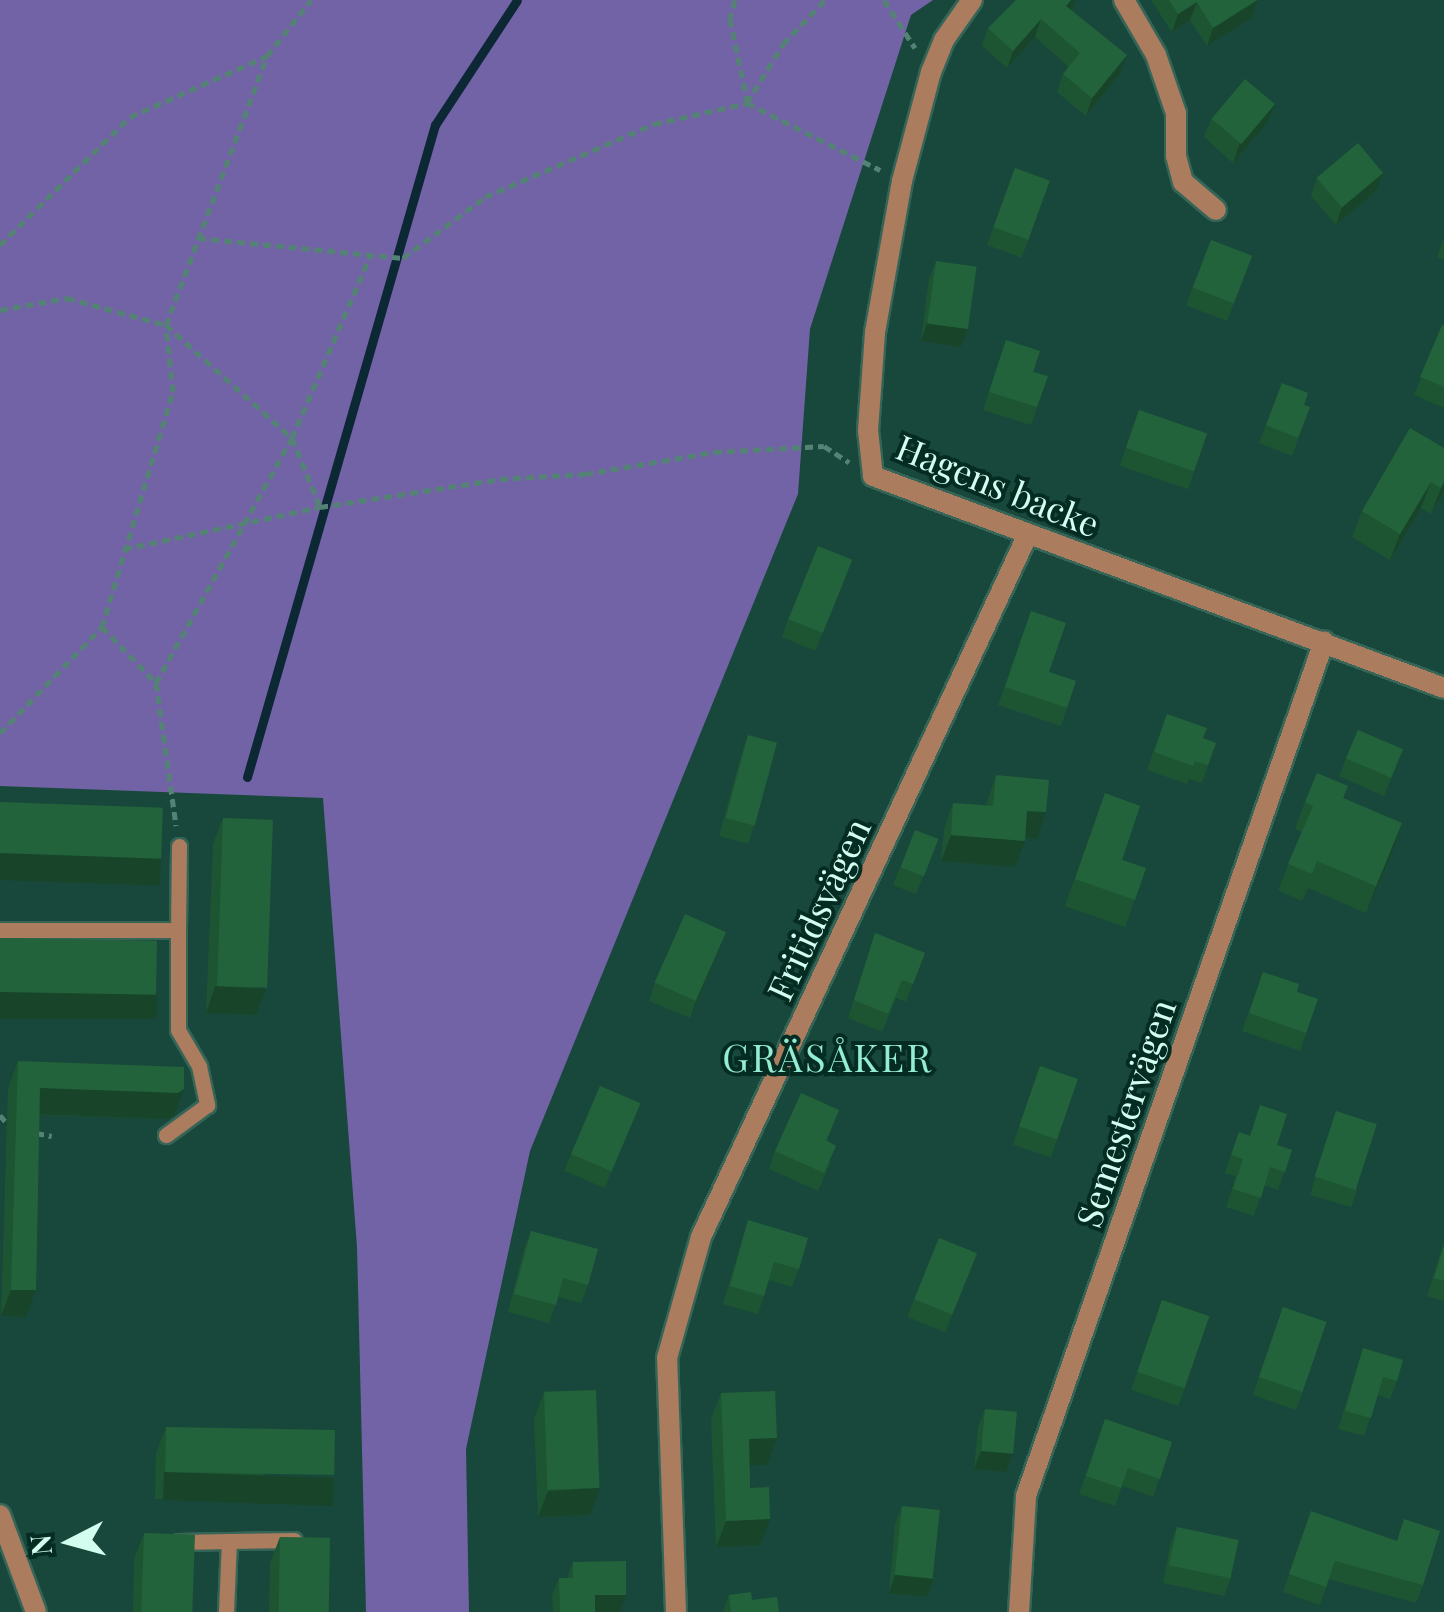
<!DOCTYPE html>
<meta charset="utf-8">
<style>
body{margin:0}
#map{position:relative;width:1444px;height:1612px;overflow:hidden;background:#18483b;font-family:"Playfair Display",serif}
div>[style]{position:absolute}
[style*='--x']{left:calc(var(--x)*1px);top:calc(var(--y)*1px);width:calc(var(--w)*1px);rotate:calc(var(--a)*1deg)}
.forest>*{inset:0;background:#7262a6}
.stream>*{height:9px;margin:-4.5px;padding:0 4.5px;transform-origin:4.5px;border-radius:4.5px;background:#0c2835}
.path>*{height:5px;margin-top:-2.5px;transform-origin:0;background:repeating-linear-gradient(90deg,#548275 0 8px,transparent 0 13px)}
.roads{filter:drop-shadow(2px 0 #366558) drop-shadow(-2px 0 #366558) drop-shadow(0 2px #366558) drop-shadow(0 -2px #366558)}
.service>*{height:15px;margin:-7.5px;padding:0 7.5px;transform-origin:7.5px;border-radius:7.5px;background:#ac7c5e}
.minor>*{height:20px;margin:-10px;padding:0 10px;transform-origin:10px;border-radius:10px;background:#ac7c5e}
.wall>*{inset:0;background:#1d5533;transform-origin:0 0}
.shaded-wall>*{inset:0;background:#184529;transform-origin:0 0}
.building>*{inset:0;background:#22633b;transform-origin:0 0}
span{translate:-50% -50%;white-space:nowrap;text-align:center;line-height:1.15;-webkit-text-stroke:8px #052c23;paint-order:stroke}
.street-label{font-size:35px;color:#d3fdef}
.neighbourhood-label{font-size:38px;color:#94ecd1;letter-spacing:2.5px}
.north{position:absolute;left:20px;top:1492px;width:100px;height:100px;-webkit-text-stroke:8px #052c23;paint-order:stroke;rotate:264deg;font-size:28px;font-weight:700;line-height:40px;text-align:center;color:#d3fdef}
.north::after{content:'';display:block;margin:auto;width:35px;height:45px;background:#d3fdef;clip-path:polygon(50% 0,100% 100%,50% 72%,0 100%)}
</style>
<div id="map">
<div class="forest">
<i style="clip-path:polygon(0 0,933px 0,911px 15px,810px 329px,798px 494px,530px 1151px,466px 1449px,469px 1612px,366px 1612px,357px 1247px,323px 798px,0 786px)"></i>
</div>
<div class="stream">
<i style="--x:247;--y:777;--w:679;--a:-73.92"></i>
<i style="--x:435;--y:125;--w:149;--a:-56.7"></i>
</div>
<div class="path">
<i style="--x:735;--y:0;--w:20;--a:105"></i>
<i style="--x:730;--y:19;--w:83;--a:78.1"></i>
<i style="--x:884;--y:0;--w:57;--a:57.1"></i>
<i style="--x:747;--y:103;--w:69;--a:-58.6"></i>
<i style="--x:783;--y:44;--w:61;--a:-46.3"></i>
<i style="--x:198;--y:238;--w:206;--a:5.6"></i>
<i style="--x:403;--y:258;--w:102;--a:-36.6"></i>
<i style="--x:485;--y:197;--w:184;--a:-23.4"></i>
<i style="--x:654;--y:124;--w:95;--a:-12.7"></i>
<i style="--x:747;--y:103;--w:149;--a:26.7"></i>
<i style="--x:0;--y:245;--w:182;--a:-44.6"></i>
<i style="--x:130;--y:117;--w:150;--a:-24"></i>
<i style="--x:0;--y:310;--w:68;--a:-10.2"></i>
<i style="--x:67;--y:298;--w:103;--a:15.3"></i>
<i style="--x:166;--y:325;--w:169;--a:41.9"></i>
<i style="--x:292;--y:438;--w:74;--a:67.9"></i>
<i style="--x:124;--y:549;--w:200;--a:-12.1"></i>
<i style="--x:320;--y:507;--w:182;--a:-8.8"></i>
<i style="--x:500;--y:479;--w:85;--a:-3.4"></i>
<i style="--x:585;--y:474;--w:131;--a:-9.7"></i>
<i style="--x:714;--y:452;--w:110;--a:-3.1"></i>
<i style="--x:824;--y:446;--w:30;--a:33"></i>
<i style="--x:102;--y:627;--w:78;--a:46"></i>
<i style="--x:156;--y:683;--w:144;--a:82"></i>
<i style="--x:156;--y:683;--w:280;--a:-61"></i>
<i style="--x:292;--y:438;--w:200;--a:-66.8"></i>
<i style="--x:0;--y:733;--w:147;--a:-46.1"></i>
<i style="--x:102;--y:627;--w:245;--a:-73.2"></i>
<i style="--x:173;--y:392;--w:67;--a:-96"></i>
<i style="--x:166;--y:325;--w:287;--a:-69.4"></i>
<i style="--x:267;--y:56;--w:71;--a:-51.8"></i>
<i style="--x:0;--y:1115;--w:17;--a:50"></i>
<i style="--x:36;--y:1133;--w:16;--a:11"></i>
</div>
<div class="roads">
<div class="service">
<i style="--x:0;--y:930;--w:178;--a:0"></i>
<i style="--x:178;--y:930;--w:100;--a:90"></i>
<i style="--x:178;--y:1030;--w:42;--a:59.7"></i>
<i style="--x:199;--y:1066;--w:40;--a:78"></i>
<i style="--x:207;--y:1105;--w:51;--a:143.8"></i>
<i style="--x:178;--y:930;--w:84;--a:-89.3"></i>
<i style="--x:178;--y:1542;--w:51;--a:-1.1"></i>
<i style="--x:226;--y:1612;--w:71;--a:-87.6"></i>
<i style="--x:229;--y:1541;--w:65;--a:-0.9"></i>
</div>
<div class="minor">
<i style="--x:972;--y:0;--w:49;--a:125"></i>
<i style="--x:944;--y:40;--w:35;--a:112"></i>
<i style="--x:931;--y:72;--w:113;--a:104.9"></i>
<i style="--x:902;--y:181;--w:154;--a:100.1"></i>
<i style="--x:875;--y:333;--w:97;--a:94.1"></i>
<i style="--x:868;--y:430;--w:46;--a:83.8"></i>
<i style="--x:873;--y:476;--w:609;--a:20.37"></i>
<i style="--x:1124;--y:0;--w:64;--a:59.8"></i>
<i style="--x:1156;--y:55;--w:61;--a:71"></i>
<i style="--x:1176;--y:113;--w:43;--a:90"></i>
<i style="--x:1176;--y:156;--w:27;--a:75"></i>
<i style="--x:1183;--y:182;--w:43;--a:40.3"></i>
<i style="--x:0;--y:1515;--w:103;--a:69.6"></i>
<i style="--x:676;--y:1612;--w:254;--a:-92"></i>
<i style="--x:667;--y:1358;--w:126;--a:-74.3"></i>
<i style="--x:701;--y:1237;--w:773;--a:-65.06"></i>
<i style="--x:1019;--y:1612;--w:116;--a:-86.5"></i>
<i style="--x:1026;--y:1496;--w:905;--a:-70.78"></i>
</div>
</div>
<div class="wall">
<i style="clip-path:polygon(1151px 0,1258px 0,1252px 17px,1207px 46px,1190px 20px,1172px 32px)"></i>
<i style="clip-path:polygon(1073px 8px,1072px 10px,1121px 72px,1086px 116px,1057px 92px,1063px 74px,1069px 67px,1035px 37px,1007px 68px,982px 46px,988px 28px)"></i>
<i style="clip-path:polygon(1275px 104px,1268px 122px,1233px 163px,1204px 137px,1211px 119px)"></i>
<i style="left:1015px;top:168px;width:37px;height:82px;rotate:20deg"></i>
<i style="clip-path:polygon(1383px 173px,1376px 191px,1336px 225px,1311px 196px,1317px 178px)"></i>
<i style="clip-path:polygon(1444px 238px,1444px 260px,1437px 257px)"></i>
<i style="left:1211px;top:240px;width:44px;height:70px;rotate:21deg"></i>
<i style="clip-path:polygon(936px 261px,968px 329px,961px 347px,921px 341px,929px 279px)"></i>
<i style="clip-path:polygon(1444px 325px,1444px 408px,1414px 395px)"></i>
<i style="clip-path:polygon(1006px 340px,1033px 372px,1048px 376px,1031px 425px,983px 410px)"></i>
<i style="clip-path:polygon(1282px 383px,1304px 405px,1310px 407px,1292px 456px,1259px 443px)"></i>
<i style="left:1139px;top:410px;width:72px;height:59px;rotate:19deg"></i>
<i style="clip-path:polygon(1410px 428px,1444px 492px,1431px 514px,1421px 508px,1390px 560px,1352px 537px,1362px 511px)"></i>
<i style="clip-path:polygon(846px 577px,815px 651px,782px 637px,788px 619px)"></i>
<i style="clip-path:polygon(1031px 611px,1049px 672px,1076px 681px,1061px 726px,998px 705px)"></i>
<i style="clip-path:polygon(1167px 714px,1203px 738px,1216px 743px,1202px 783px,1189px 779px,1187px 784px,1147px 770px)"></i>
<i style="clip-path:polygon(1358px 730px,1396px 767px,1384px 796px,1339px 776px)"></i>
<i style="clip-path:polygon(748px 735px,754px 826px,748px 844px,719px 836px,742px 753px)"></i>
<i style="clip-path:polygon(996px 775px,1037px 839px,1025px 838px,1015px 867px,941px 861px,944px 829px,953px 803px,986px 805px)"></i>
<i style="clip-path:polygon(1348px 786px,1343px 798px,1393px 850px,1366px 913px,1308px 888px,1302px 901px,1278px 890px,1302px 832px,1295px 829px,1305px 802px)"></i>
<i style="clip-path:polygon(1105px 793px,1122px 860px,1146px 868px,1125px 927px,1065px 906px)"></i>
<i style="clip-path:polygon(223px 818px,256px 1015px,206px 1013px,213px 844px)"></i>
<i style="clip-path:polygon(938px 839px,916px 894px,893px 885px,900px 867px)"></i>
<i style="clip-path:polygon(875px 933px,925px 953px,906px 1002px,896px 998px,882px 1032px,848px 1018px)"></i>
<i style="clip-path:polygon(719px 949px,690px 1018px,649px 1001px,655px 983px)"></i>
<i style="clip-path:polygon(1263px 972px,1297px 992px,1318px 999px,1300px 1051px,1242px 1031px)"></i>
<i style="clip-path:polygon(18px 1061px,174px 1115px,168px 1119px,39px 1115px,36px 1290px,26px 1317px,1px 1316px,8px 1088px)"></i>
<i style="left:1040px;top:1066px;width:40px;height:83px;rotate:19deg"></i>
<i style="left:600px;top:1086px;width:44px;height:92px;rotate:23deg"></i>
<i style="clip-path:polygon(839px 1110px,827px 1141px,830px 1163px,818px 1191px,769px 1169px,775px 1151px)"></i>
<i style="clip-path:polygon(1336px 1111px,1357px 1190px,1351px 1207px,1310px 1195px)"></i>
<i style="clip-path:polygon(1239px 1132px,1292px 1150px,1278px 1190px,1264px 1185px,1254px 1216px,1226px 1207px,1236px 1176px,1225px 1173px)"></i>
<i style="clip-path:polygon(748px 1220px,799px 1269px,792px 1287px,769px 1280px,758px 1314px,723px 1304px)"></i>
<i style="clip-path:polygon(531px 1231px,588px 1285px,581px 1303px,558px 1297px,549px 1323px,508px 1312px,524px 1249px)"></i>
<i style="left:939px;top:1238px;width:41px;height:85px;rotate:22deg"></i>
<i style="clip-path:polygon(1444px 1242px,1444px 1301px,1427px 1296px)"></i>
<i style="left:1162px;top:1300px;width:50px;height:95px;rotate:19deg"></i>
<i style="left:1283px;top:1307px;width:46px;height:93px;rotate:19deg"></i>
<i style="clip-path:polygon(1363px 1348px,1397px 1381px,1390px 1399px,1378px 1395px,1364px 1436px,1338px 1429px)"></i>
<i style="clip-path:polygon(544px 1392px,590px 1515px,538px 1517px,534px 1419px)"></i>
<i style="clip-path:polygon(721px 1393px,767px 1465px,750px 1465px,750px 1488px,760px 1545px,716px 1547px,711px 1419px)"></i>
<i style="clip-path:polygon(985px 1409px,1006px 1472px,974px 1469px,978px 1427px)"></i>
<i style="clip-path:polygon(1105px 1419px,1172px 1442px,1153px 1497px,1122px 1486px,1115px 1506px,1079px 1494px)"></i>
<i style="clip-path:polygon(166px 1427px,324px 1503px,155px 1499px,156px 1453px)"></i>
<i style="clip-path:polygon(902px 1506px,934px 1579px,927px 1597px,889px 1593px,895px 1524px)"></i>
<i style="clip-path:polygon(1311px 1511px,1423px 1585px,1416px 1603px,1329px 1579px,1320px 1605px,1283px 1592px)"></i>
<i style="clip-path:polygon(1177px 1527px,1231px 1578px,1224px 1596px,1163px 1583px,1170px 1545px)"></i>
<i style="clip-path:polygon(144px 1533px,193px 1612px,133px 1612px,134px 1559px)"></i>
<i style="clip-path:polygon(280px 1537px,328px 1612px,269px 1612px,270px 1563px)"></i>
<i style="clip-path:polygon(573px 1562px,620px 1612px,553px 1612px,552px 1596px,559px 1578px,567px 1578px)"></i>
<i style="clip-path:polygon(729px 1595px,752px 1600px,779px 1612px,723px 1612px)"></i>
</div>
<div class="shaded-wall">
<i style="clip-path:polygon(1071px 0,1076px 0,1073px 8px,1060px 24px,1066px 6px)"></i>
<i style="clip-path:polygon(1258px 0,1252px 17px,1207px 46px,1213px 28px)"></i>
<i style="clip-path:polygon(1197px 2px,1190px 20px,1172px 32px,1178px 14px)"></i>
<i style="clip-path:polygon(1041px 19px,1035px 37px,1007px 68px,1013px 51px)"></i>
<i style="clip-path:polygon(1127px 55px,1121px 72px,1086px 116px,1092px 98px)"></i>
<i style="clip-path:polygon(1275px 104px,1268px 122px,1233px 163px,1239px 145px)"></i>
<i style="clip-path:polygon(1383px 173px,1376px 191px,1336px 225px,1342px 207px)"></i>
<i style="clip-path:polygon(927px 323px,968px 329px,961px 347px,921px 341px)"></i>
<i style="clip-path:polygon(1431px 482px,1421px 508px,1390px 560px,1400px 534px)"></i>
<i style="clip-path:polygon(1444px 482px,1444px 492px,1431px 514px,1441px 488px)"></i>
<i style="clip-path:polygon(1027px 811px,1046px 812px,1037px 839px,1017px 837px)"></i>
<i style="clip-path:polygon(1402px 823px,1393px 850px,1366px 913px,1376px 886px)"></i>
<i style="clip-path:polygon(951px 835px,1025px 841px,1015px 867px,941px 861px)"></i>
<i style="left:0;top:853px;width:161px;height:27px;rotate:2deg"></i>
<i style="clip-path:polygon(726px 932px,719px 949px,690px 1018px,696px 1001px)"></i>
<i style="clip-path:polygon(215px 986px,266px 989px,256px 1015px,206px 1013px)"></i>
<i style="left:0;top:992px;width:157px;height:27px"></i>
<i style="clip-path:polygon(40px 1088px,184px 1089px,174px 1115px,168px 1119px,30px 1114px)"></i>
<i style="clip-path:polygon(11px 1290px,36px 1290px,26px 1317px,1px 1316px)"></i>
<i style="clip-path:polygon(777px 1438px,767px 1465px,739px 1465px,749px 1439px)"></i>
<i style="clip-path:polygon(981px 1451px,1013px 1454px,1006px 1472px,974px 1469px)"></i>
<i style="left:164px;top:1472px;width:170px;height:28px;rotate:2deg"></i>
<i style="clip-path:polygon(600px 1488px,590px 1515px,538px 1517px,548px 1491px)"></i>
<i style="clip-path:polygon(770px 1519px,760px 1545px,716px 1547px,726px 1521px)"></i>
<i style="clip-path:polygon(895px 1575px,934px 1579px,927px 1597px,889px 1593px)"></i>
<i style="clip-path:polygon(595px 1595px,626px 1595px,620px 1612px,589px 1612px)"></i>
</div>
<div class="building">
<i style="clip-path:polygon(1016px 0,1071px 0,1066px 6px,1127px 55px,1092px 98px,1063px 74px,1080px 53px,1041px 19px,1013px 51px,988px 28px)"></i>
<i style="clip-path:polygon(1169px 0,1257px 0,1213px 28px,1197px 2px,1178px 14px)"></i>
<i style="left:1245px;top:79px;width:39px;height:52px;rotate:40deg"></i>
<i style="left:1358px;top:143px;width:39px;height:54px;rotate:50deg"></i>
<i style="left:1015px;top:168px;width:37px;height:63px;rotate:20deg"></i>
<i style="left:1211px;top:240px;width:44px;height:51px;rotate:21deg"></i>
<i style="left:936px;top:261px;width:41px;height:63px;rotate:8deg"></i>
<i style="clip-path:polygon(1442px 325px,1444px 325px,1444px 387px,1420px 377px)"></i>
<i style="clip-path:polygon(1006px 340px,1040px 351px,1033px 372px,1048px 376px,1037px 407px,989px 392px)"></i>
<i style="clip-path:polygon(1282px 383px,1308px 393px,1304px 405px,1310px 407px,1298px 438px,1266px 425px)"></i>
<i style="left:1139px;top:410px;width:72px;height:40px;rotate:19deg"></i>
<i style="clip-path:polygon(1410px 428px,1444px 448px,1444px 482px,1441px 488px,1431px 482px,1400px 534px,1362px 511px)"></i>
<i style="left:818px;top:546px;width:37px;height:79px;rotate:22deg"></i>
<i style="clip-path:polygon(1031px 611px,1066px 623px,1049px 672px,1076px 681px,1067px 708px,1005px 687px)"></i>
<i style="clip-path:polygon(1167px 714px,1207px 728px,1203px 738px,1216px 743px,1208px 765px,1195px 761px,1193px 766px,1154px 752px)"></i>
<i style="left:1358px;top:730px;width:49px;height:31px;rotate:23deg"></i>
<i style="left:748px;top:735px;width:30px;height:86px;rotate:15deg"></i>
<i style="clip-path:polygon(1317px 773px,1348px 786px,1343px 798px,1402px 823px,1376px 886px,1317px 861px,1312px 874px,1288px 864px,1313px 806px,1305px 802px)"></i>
<i style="clip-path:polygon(996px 775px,1049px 780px,1046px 812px,1027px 811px,1025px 841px,951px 835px,953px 803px,993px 806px)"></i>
<i style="clip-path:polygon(1105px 793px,1140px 806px,1122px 860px,1146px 868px,1135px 900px,1075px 879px)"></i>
<i style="left:0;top:802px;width:163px;height:51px;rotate:2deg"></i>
<i style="left:223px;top:818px;width:50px;height:168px;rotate:2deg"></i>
<i style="left:915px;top:830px;width:25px;height:40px;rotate:21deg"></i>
<i style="left:685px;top:914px;width:45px;height:75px;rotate:24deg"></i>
<i style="clip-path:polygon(875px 933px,925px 953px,913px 984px,902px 980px,888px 1014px,854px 1000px)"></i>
<i style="left:0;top:938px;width:157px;height:54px;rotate:1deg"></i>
<i style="clip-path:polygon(1263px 972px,1299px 984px,1297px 992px,1318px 999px,1306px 1033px,1249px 1013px)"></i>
<i style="clip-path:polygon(18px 1061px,184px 1067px,184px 1089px,178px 1093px,40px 1088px,36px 1290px,11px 1290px)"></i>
<i style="left:1040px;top:1066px;width:40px;height:64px;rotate:19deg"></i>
<i style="left:600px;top:1086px;width:44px;height:74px;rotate:23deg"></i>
<i style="clip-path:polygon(801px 1093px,839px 1110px,826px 1140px,836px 1146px,824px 1173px,775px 1151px)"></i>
<i style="clip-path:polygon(1260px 1105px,1287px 1114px,1277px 1145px,1292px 1150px,1285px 1172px,1270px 1167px,1261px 1198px,1233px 1189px,1243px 1159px,1231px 1155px,1239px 1132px,1250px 1136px)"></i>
<i style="left:1336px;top:1111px;width:43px;height:69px;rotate:18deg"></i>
<i style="clip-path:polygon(748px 1220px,808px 1238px,799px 1269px,774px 1262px,764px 1296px,730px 1286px)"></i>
<i style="clip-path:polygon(531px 1231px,598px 1249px,588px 1285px,563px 1278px,556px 1305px,514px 1294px)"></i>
<i style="left:939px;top:1238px;width:41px;height:66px;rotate:22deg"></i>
<i style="clip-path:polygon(1444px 1245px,1444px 1281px,1434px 1278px)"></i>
<i style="left:1162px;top:1300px;width:50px;height:76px;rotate:19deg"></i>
<i style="left:1283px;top:1307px;width:46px;height:74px;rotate:19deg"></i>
<i style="clip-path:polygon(1363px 1348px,1403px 1360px,1397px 1381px,1383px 1377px,1371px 1418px,1345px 1411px)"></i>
<i style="left:596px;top:1390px;width:98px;height:52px;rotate:88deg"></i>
<i style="clip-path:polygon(775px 1391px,777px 1438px,749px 1439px,750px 1488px,769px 1487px,770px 1519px,726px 1521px,721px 1393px)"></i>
<i style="left:985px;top:1409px;width:32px;height:42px;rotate:5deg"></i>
<i style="clip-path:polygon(1105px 1419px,1172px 1442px,1160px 1479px,1128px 1468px,1121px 1488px,1086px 1476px)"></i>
<i style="left:166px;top:1427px;width:169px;height:45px;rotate:1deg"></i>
<i style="left:902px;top:1506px;width:38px;height:69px;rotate:6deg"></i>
<i style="clip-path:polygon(1311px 1511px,1397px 1541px,1404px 1519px,1440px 1531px,1423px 1585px,1335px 1561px,1326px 1587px,1289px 1574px)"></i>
<i style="left:1177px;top:1527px;width:63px;height:39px;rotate:12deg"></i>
<i style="left:144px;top:1533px;width:51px;height:79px;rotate:2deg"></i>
<i style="left:280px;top:1537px;width:50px;height:75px;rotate:1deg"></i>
<i style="clip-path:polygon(626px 1561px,626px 1595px,595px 1595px,595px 1612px,560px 1612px,559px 1578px,573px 1578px,573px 1562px)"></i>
<i style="clip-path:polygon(751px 1592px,752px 1600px,777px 1597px,779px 1612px,731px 1612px,729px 1595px)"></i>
</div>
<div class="street-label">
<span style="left:998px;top:485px;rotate:22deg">Hagens backe</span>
<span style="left:818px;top:909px;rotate:-65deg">Fritidsvägen</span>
<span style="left:1125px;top:1113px;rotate:-71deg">Semestervägen</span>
</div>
<div class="neighbourhood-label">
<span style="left:828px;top:1057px">GRÄSÅKER</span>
</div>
<div class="north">N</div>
</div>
